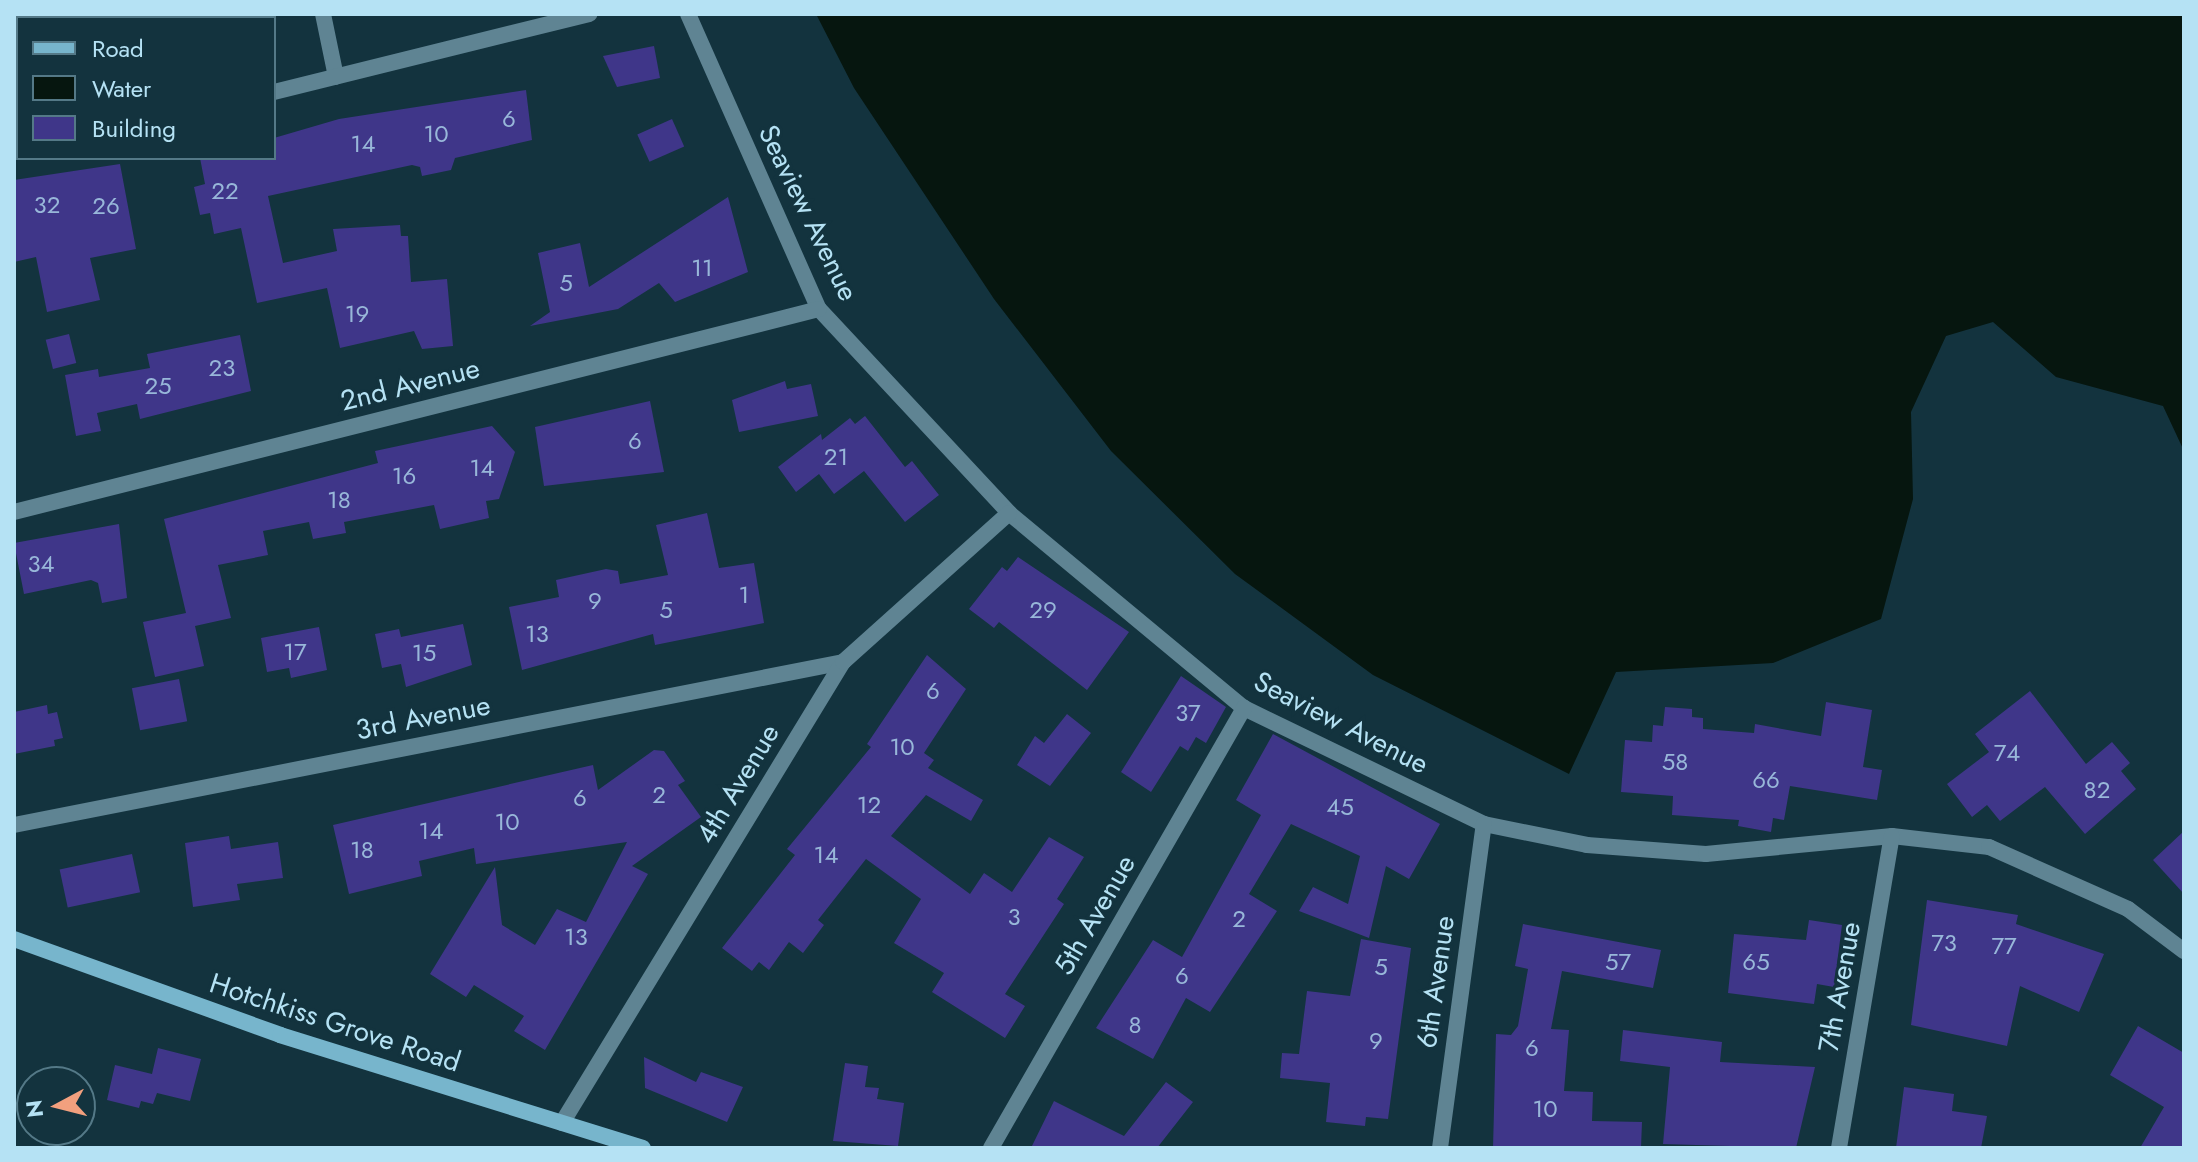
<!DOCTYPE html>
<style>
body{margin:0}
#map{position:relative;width:2198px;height:1162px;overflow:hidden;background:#13333e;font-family:Jost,sans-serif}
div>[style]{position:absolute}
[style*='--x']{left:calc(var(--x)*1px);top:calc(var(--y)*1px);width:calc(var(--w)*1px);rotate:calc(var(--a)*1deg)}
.water>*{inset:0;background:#06160f}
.building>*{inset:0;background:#3f3689;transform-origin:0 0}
.street>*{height:16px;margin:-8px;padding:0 8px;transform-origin:8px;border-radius:8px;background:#5f8493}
.secondary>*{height:16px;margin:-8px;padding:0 8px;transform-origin:8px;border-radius:8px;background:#77b5cc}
span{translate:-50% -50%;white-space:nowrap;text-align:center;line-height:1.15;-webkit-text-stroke:6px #13333e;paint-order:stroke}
.number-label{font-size:24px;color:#98b7d9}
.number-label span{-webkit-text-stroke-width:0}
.street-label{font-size:28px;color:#b5e2f4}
.frame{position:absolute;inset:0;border:16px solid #b5e2f4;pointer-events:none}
.legend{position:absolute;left:16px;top:16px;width:260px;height:144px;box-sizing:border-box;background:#13333e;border:2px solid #547987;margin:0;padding:10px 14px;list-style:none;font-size:24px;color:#b5e2f4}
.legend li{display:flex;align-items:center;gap:16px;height:40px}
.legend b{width:40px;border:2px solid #547987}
.north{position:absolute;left:16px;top:1066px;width:80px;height:80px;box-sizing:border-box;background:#13333e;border:2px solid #547987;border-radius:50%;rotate:263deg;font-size:22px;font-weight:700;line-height:32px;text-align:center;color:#b5e2f4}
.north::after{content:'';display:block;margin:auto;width:28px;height:36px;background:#f2a07e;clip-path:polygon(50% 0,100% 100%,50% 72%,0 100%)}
</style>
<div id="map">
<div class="water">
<i style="clip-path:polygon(816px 14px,2184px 14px,2184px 451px,2163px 406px,2056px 377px,1993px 322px,1946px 336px,1911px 412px,1913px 499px,1881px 619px,1773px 663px,1616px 672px,1569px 774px,1373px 675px,1235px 574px,1111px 451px,994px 299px,854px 88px)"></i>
</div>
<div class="building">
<i style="clip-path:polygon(654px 46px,660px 78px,617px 87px,603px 56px)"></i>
<i style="clip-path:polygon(526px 90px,532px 140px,455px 158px,451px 170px,422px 176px,420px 167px,412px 165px,268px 196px,283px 263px,337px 251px,333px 229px,400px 225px,401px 236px,408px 236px,411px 282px,447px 279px,453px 346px,422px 349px,414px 331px,340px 348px,327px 288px,257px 303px,241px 228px,214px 234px,210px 213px,200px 215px,194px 187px,205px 184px,200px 158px,274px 158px,274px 138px,339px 119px)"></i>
<i style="left:672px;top:119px;width:30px;height:38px;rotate:66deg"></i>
<i style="clip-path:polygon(120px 164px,136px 249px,90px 258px,100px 300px,47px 312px,36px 257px,14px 262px,14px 180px)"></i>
<i style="clip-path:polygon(728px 197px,748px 272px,675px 302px,659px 283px,618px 309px,530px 326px,550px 312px,538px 253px,580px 243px,589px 287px)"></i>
<i style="left:69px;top:334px;width:30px;height:24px;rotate:76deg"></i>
<i style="clip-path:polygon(240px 335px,251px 391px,140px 419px,137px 404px,97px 413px,101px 431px,76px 436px,65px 375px,98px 369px,99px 377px,150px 368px,147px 354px)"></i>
<i style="clip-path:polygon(785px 381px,787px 389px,811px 384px,818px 416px,739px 432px,732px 400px)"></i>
<i style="clip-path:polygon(650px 401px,664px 472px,544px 486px,535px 427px)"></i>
<i style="clip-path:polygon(865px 416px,905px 467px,912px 461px,939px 495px,905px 522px,864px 471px,834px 494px,819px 474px,796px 492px,778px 467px,821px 434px,822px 440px,850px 418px,855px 424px)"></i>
<i style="clip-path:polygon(492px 426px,515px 452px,499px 499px,486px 501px,489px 518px,440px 529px,434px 505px,344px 522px,346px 533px,313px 539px,309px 522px,263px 531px,268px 555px,218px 565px,231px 618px,195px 626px,204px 666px,155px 677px,143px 622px,186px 613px,164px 519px,378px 463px,375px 451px)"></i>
<i style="clip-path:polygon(707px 513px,719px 568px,754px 563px,764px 623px,655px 645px,653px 634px,522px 670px,509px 607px,559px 597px,556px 580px,606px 569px,618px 571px,620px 584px,668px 575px,656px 525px)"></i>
<i style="clip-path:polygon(119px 524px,127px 598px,102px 603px,98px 583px,91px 580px,24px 594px,14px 543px)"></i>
<i style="clip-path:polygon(1018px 557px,1129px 632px,1087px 690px,999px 622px,994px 628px,969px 609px,1002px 567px,1007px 571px)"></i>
<i style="clip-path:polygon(463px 624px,472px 665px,406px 687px,401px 664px,382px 668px,375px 634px,399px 629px,401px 637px)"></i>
<i style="clip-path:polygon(319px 627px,327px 670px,291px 678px,289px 668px,267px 672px,261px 638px)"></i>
<i style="clip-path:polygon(927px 655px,966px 689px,924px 753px,934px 760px,928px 768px,983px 800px,971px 821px,926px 795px,891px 836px,970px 894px,984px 873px,1012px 892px,1049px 837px,1084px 857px,1057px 899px,1064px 904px,1005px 994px,1025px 1006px,1005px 1038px,932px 992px,944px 973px,894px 943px,921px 899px,866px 859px,818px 920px,824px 925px,803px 953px,789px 942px,769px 970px,759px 962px,752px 971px,722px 948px,795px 855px,787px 849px,871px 747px,867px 744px)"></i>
<i style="clip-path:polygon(1181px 676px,1226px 707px,1206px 743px,1196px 737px,1188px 751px,1180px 746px,1151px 792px,1121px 772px)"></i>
<i style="left:179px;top:679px;width:43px;height:48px;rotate:79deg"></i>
<i style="clip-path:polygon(2030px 691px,2086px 764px,2112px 742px,2130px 763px,2121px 771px,2136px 789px,2085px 834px,2045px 787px,2000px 821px,1987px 805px,1972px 817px,1947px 784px,1989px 752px,1975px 734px)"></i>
<i style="clip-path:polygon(1826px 702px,1872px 710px,1863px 767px,1882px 770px,1877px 800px,1790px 786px,1784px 820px,1773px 818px,1771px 832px,1738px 826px,1739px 820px,1672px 815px,1673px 796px,1621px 792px,1625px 740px,1652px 742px,1653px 725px,1663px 726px,1665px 707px,1692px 709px,1692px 717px,1703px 718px,1703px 729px,1754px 733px,1755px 724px,1821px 736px)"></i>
<i style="clip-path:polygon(47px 705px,48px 714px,57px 712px,63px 738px,54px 740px,55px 746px,14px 754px,14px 712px)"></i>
<i style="clip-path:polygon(1067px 714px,1091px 733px,1050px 786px,1017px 765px,1035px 736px,1044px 743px)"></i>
<i style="clip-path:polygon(1273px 734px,1440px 824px,1409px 879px,1386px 866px,1369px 938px,1299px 911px,1313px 887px,1348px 904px,1360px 856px,1291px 824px,1249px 894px,1277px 911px,1210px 1012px,1186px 998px,1153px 1059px,1096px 1028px,1153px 940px,1182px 957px,1261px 815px,1236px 800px)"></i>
<i style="clip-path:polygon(654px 750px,664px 751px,685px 781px,678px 785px,701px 817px,632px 866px,648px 874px,545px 1050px,514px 1031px,524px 1016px,474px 985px,466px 997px,430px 974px,495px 867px,502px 925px,535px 945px,557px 909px,586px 922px,627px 842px,476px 864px,474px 848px,419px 861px,422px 876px,349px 894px,333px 825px,593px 765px,598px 790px)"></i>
<i style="clip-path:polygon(2184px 831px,2184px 894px,2153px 860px)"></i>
<i style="clip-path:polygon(229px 836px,231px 849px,278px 842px,283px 878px,237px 884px,240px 900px,193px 907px,185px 843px)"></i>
<i style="left:132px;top:854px;width:39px;height:74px;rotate:78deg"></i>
<i style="clip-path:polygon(1927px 900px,2018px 915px,2016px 924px,2104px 954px,2079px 1012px,2020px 986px,2007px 1046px,1911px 1025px)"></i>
<i style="clip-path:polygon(1809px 920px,1842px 925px,1834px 987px,1817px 984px,1814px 1004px,1728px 993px,1734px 934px,1806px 940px)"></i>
<i style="clip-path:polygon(1523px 924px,1661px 950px,1653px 988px,1562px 971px,1551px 1029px,1569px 1030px,1564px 1091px,1593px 1092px,1592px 1121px,1642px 1122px,1641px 1148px,1493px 1148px,1496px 1034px,1511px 1035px,1518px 1026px,1528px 969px,1515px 966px)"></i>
<i style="clip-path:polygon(1361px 939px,1411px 948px,1388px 1119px,1366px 1117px,1365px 1126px,1326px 1122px,1330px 1083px,1280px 1078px,1282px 1053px,1299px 1054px,1307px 991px,1350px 996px)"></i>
<i style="clip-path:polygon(2138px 1026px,2184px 1053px,2184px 1148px,2140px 1148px,2164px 1107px,2110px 1075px)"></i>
<i style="clip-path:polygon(1623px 1030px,1722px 1042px,1720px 1062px,1815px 1067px,1796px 1148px,1663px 1144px,1670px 1067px,1620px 1061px)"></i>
<i style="clip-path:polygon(158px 1048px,201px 1059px,190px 1101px,157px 1093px,153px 1104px,141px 1101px,139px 1108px,107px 1100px,115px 1065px,152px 1074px)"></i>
<i style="clip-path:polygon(644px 1057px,696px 1082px,701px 1072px,743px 1087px,727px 1122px,645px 1088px)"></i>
<i style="clip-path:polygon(845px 1063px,868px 1066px,865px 1087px,879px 1088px,877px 1099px,904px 1103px,898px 1146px,833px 1141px)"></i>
<i style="clip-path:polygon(1166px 1082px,1193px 1102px,1157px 1148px,1031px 1148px,1054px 1101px,1124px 1136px)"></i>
<i style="clip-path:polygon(1904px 1087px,1954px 1094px,1952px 1111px,1987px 1116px,1981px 1148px,1896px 1148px)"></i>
</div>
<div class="street">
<i style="--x:323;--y:14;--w:64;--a:78.3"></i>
<i style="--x:688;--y:14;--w:323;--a:66.1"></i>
<i style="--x:819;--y:309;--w:279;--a:47"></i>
<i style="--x:1009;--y:513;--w:305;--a:39.7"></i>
<i style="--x:1244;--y:708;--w:267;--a:25.8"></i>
<i style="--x:1484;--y:824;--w:105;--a:11.5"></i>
<i style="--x:1587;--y:845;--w:119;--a:4.3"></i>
<i style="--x:1706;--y:854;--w:187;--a:-5.5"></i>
<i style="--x:1892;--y:836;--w:98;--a:6.5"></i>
<i style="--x:1989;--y:847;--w:152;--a:24"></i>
<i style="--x:2128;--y:909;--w:70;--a:36.9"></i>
<i style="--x:274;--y:92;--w:325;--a:-13.9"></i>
<i style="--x:14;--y:152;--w:4;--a:-14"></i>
<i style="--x:14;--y:512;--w:830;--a:-14.15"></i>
<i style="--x:14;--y:825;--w:845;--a:-11.12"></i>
<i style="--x:562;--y:1123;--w:540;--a:-58.64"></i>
<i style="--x:843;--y:662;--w:223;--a:-41.9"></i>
<i style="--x:991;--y:1148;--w:508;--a:-60.1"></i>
<i style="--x:1440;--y:1148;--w:327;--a:-82.3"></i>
<i style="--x:1839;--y:1148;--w:316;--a:-80.4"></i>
</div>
<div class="secondary">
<i style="--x:14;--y:939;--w:283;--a:19.8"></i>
<i style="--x:280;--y:1035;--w:380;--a:17.3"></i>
</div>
<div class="number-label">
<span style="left:509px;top:119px">6</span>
<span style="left:436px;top:134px">10</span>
<span style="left:363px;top:144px">14</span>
<span style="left:225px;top:191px">22</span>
<span style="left:47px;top:205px">32</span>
<span style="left:106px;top:206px">26</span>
<span style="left:702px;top:268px">11</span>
<span style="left:566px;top:283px">5</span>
<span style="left:357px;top:314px">19</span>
<span style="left:222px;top:368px">23</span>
<span style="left:158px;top:386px">25</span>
<span style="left:635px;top:441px">6</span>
<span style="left:836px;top:457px">21</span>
<span style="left:482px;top:468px">14</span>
<span style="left:404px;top:476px">16</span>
<span style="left:339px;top:500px">18</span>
<span style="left:41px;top:564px">34</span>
<span style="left:744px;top:595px">1</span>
<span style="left:595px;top:601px">9</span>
<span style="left:666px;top:610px">5</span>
<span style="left:1043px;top:610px">29</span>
<span style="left:537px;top:634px">13</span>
<span style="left:295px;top:652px">17</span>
<span style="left:424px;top:653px">15</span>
<span style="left:933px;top:691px">6</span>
<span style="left:1188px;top:713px">37</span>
<span style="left:902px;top:747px">10</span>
<span style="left:2007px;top:753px">74</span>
<span style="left:1675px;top:762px">58</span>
<span style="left:1766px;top:780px">66</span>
<span style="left:2097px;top:790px">82</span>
<span style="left:659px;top:795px">2</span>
<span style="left:580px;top:798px">6</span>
<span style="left:869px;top:805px">12</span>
<span style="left:1340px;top:807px">45</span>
<span style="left:507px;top:822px">10</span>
<span style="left:431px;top:831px">14</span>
<span style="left:362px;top:850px">18</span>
<span style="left:826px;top:855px">14</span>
<span style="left:1014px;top:917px">3</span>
<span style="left:1239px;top:919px">2</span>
<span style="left:576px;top:937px">13</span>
<span style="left:1944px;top:943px">73</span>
<span style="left:2004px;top:946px">77</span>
<span style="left:1618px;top:962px">57</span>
<span style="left:1756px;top:962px">65</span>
<span style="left:1381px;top:967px">5</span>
<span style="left:1182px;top:976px">6</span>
<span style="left:1135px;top:1025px">8</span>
<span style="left:1376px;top:1041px">9</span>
<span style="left:1532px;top:1048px">6</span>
<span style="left:1545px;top:1109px">10</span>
</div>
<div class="street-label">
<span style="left:808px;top:213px;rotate:64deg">Seaview Avenue</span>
<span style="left:410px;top:385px;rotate:-14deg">2nd Avenue</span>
<span style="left:423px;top:718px;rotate:-11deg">3rd Avenue</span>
<span style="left:1341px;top:723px;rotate:27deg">Seaview Avenue</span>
<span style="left:738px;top:784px;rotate:-59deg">4th Avenue</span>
<span style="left:1095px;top:915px;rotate:-60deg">5th Avenue</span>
<span style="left:1436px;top:982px;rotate:-82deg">6th Avenue</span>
<span style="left:1840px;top:987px;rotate:-80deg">7th Avenue</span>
<span style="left:335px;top:1023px;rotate:18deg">Hotchkiss Grove Road</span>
</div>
<div class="frame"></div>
<ul class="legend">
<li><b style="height:10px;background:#77b5cc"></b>Road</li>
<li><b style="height:22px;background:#06160f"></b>Water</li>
<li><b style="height:22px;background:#3f3689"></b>Building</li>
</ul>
<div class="north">N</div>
</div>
